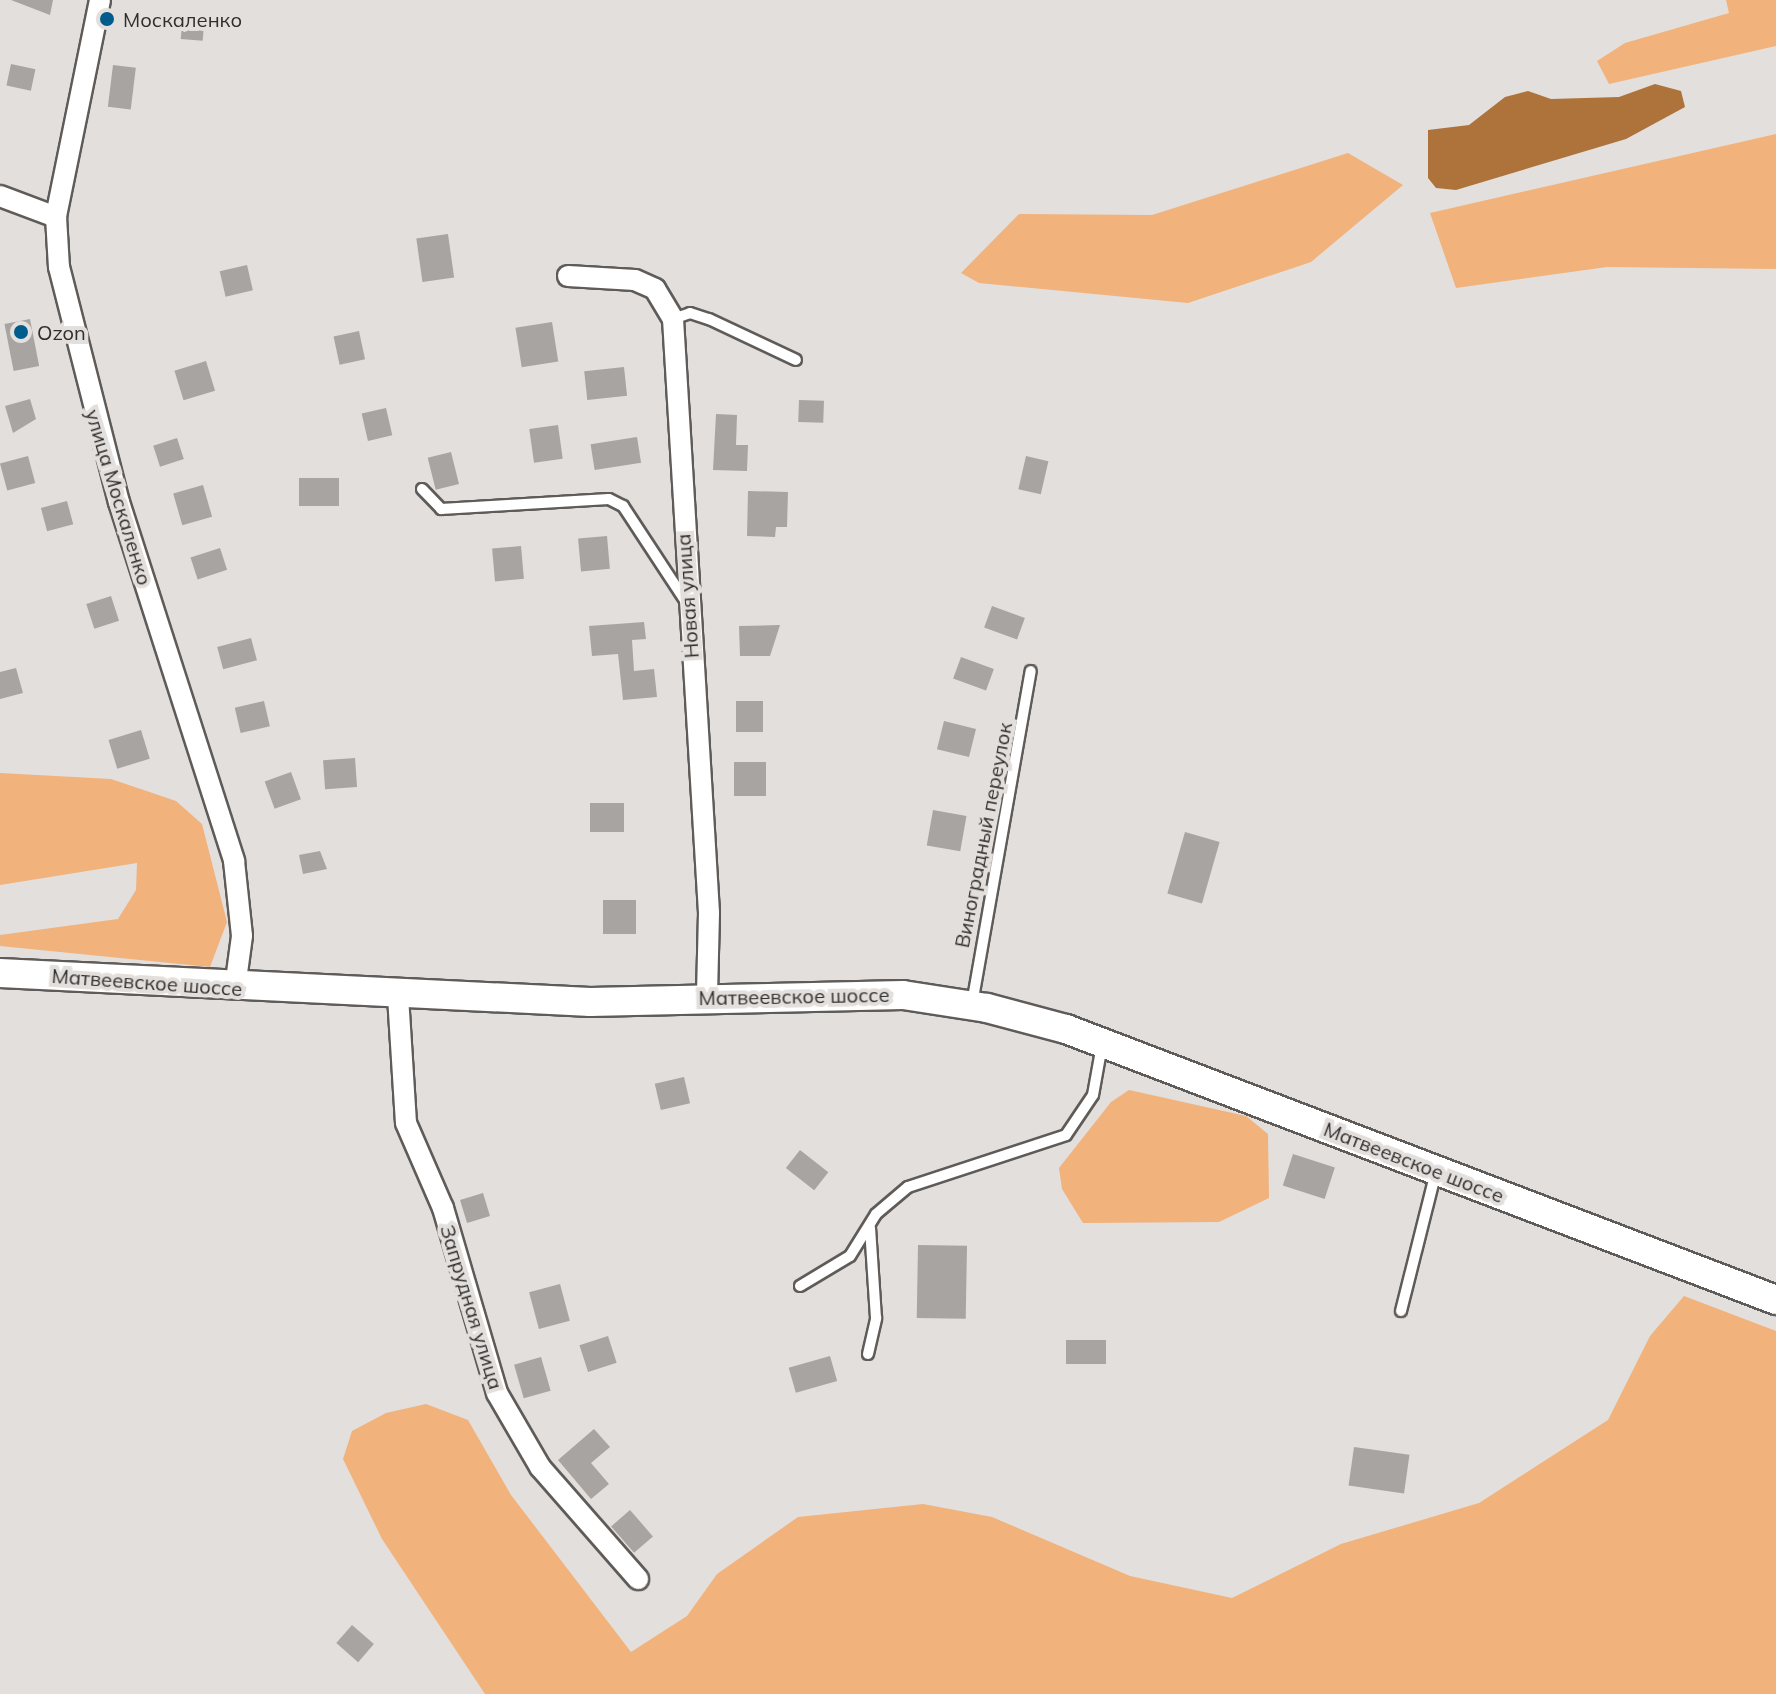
<!DOCTYPE html>
<meta charset="utf-8">
<style>
body{margin:0}
#map{position:relative;width:1776px;height:1694px;overflow:hidden;background:#e3dfdc;font-family:Mulish,sans-serif}
div>[style]{position:absolute}
[style*='--x']{left:calc(var(--x)*1px);top:calc(var(--y)*1px);width:calc(var(--w)*1px);rotate:calc(var(--a)*1deg)}
.green>*{inset:0;background:#f1b27b}
.water>*{inset:0;background:#ae733b}
.building>*{inset:0;background:#a8a4a1;transform-origin:0 0}
.roads{filter:drop-shadow(2px 0 #5f5b58) drop-shadow(-2px 0 #5f5b58) drop-shadow(0 2px #5f5b58) drop-shadow(0 -2px #5f5b58)}
.service>*{height:10px;margin:-5px;padding:0 5px;transform-origin:5px;border-radius:5px;background:#fff}
.minor>*{height:20px;margin:-10px;padding:0 10px;transform-origin:10px;border-radius:10px;background:#fff}
.secondary>*{height:28px;margin:-14px;padding:0 14px;transform-origin:14px;border-radius:14px;background:#fff}
.dots>*{width:22px;height:22px;translate:-50% -50%;box-sizing:border-box;border:4px solid #e3dfdc;border-radius:50%}
span{translate:-50% -50%;white-space:nowrap;text-align:center;line-height:1.15;-webkit-text-stroke:8px #e3dfdc;paint-order:stroke}
.poi-label{font-size:20px;color:#312f2e}
.left{translate:0 -50%;text-align:left}
.street-label{font-size:20px;color:#312f2e}
</style>
<div id="map">
<div class="green">
<i style="clip-path:polygon(1726px 0,1776px 0,1776px 46px,1609px 84px,1597px 61px,1625px 43px,1729px 13px)"></i>
<i style="clip-path:polygon(1776px 134px,1776px 269px,1607px 267px,1456px 288px,1430px 213px)"></i>
<i style="clip-path:polygon(1348px 153px,1403px 185px,1311px 262px,1188px 303px,979px 283px,961px 273px,1019px 214px,1152px 215px)"></i>
<i style="clip-path:polygon(0 773px,111px 779px,176px 801px,202px 824px,227px 922px,210px 967px,0 946px,0 935px,118px 919px,136px 890px,137px 863px,0 885px)"></i>
<i style="clip-path:polygon(1129px 1090px,1246px 1116px,1268px 1134px,1269px 1198px,1219px 1222px,1083px 1223px,1062px 1189px,1059px 1168px,1111px 1102px)"></i>
<i style="clip-path:polygon(1684px 1296px,1776px 1331px,1776px 1694px,485px 1694px,382px 1539px,343px 1459px,352px 1431px,386px 1413px,426px 1404px,468px 1420px,511px 1495px,631px 1652px,687px 1616px,717px 1574px,798px 1517px,923px 1504px,992px 1517px,1130px 1576px,1232px 1598px,1341px 1544px,1479px 1503px,1608px 1420px,1650px 1336px)"></i>
</div>
<div class="water">
<i style="clip-path:polygon(1655px 84px,1681px 91px,1685px 107px,1626px 139px,1456px 190px,1436px 188px,1428px 178px,1428px 130px,1469px 125px,1505px 97px,1528px 91px,1551px 99px,1619px 97px)"></i>
</div>
<div class="building">
<i style="clip-path:polygon(11px 0,53px 0,50px 15px)"></i>
<i style="left:183px;top:13px;width:22px;height:26px;rotate:5deg"></i>
<i style="left:11px;top:64px;width:25px;height:22px;rotate:12deg"></i>
<i style="left:113px;top:65px;width:23px;height:42px;rotate:7deg"></i>
<i style="left:448px;top:234px;width:44px;height:32px;rotate:82deg"></i>
<i style="left:247px;top:265px;width:26px;height:28px;rotate:77deg"></i>
<i style="left:30px;top:319px;width:48px;height:26px;rotate:79deg"></i>
<i style="left:552px;top:322px;width:40px;height:37px;rotate:81deg"></i>
<i style="left:359px;top:331px;width:29px;height:26px;rotate:78deg"></i>
<i style="left:206px;top:361px;width:31px;height:33px;rotate:73deg"></i>
<i style="left:624px;top:367px;width:29px;height:40px;rotate:84deg"></i>
<i style="clip-path:polygon(30px 399px,36px 419px,13px 433px,5px 406px)"></i>
<i style="left:799px;top:400px;width:25px;height:22px;rotate:2deg"></i>
<i style="left:386px;top:408px;width:28px;height:25px;rotate:77deg"></i>
<i style="clip-path:polygon(716px 414px,737px 415px,736px 445px,748px 445px,747px 471px,713px 470px)"></i>
<i style="left:558px;top:425px;width:34px;height:29px;rotate:82deg"></i>
<i style="left:637px;top:437px;width:26px;height:47px;rotate:81deg"></i>
<i style="left:177px;top:438px;width:22px;height:25px;rotate:72deg"></i>
<i style="left:451px;top:452px;width:33px;height:24px;rotate:76deg"></i>
<i style="left:28px;top:456px;width:28px;height:29px;rotate:75deg"></i>
<i style="left:1026px;top:456px;width:23px;height:34px;rotate:13deg"></i>
<i style="left:299px;top:478px;width:40px;height:28px"></i>
<i style="left:203px;top:485px;width:33px;height:31px;rotate:74deg"></i>
<i style="clip-path:polygon(748px 491px,788px 492px,787px 527px,776px 527px,775px 537px,747px 536px)"></i>
<i style="left:67px;top:501px;width:24px;height:27px;rotate:75deg"></i>
<i style="left:607px;top:536px;width:33px;height:29px;rotate:85deg"></i>
<i style="left:521px;top:546px;width:33px;height:29px;rotate:85deg"></i>
<i style="left:220px;top:548px;width:23px;height:31px;rotate:72deg"></i>
<i style="left:111px;top:596px;width:26px;height:26px;rotate:72deg"></i>
<i style="left:992px;top:606px;width:35px;height:23px;rotate:20deg"></i>
<i style="clip-path:polygon(644px 622px,646px 639px,632px 640px,634px 671px,654px 669px,657px 697px,623px 700px,618px 654px,592px 656px,589px 626px)"></i>
<i style="clip-path:polygon(780px 625px,770px 656px,740px 656px,739px 626px)"></i>
<i style="left:251px;top:638px;width:23px;height:35px;rotate:75deg"></i>
<i style="left:961px;top:657px;width:35px;height:23px;rotate:20deg"></i>
<i style="clip-path:polygon(16px 668px,23px 693px,0 699px,0 672px)"></i>
<i style="left:264px;top:701px;width:26px;height:30px;rotate:77deg"></i>
<i style="left:736px;top:701px;width:27px;height:31px"></i>
<i style="left:944px;top:721px;width:33px;height:29px;rotate:14deg"></i>
<i style="left:141px;top:730px;width:30px;height:34px;rotate:73deg"></i>
<i style="left:355px;top:758px;width:29px;height:32px;rotate:86deg"></i>
<i style="left:734px;top:762px;width:32px;height:34px"></i>
<i style="left:291px;top:772px;width:29px;height:28px;rotate:70deg"></i>
<i style="left:624px;top:803px;width:29px;height:34px;rotate:90deg"></i>
<i style="left:933px;top:810px;width:34px;height:36px;rotate:10deg"></i>
<i style="left:1185px;top:832px;width:36px;height:64px;rotate:16deg"></i>
<i style="clip-path:polygon(320px 851px,327px 869px,303px 874px,299px 855px)"></i>
<i style="left:603px;top:900px;width:33px;height:34px"></i>
<i style="left:684px;top:1077px;width:27px;height:30px;rotate:77deg"></i>
<i style="left:800px;top:1150px;width:36px;height:23px;rotate:38deg"></i>
<i style="left:1293px;top:1154px;width:44px;height:33px;rotate:18deg"></i>
<i style="left:483px;top:1193px;width:24px;height:24px;rotate:73deg"></i>
<i style="left:918px;top:1245px;width:49px;height:73px;rotate:1deg"></i>
<i style="left:560px;top:1284px;width:38px;height:32px;rotate:75deg"></i>
<i style="left:608px;top:1336px;width:28px;height:30px;rotate:72deg"></i>
<i style="left:1066px;top:1340px;width:40px;height:24px"></i>
<i style="left:830px;top:1356px;width:26px;height:43px;rotate:74deg"></i>
<i style="left:541px;top:1357px;width:35px;height:28px;rotate:74deg"></i>
<i style="clip-path:polygon(594px 1429px,610px 1447px,591px 1463px,609px 1484px,591px 1499px,558px 1460px)"></i>
<i style="left:1354px;top:1447px;width:56px;height:39px;rotate:8deg"></i>
<i style="left:630px;top:1510px;width:35px;height:25px;rotate:49deg"></i>
<i style="left:352px;top:1625px;width:29px;height:24px;rotate:41deg"></i>
</div>
<div class="roads">
<div class="service">
<i style="--x:673;--y:319;--w:18;--a:-19"></i>
<i style="--x:690;--y:313;--w:20;--a:18"></i>
<i style="--x:709;--y:319;--w:96;--a:25.2"></i>
<i style="--x:422;--y:489;--w:28;--a:46"></i>
<i style="--x:441;--y:509;--w:168;--a:-3.4"></i>
<i style="--x:609;--y:499;--w:16;--a:27"></i>
<i style="--x:623;--y:506;--w:115;--a:56.7"></i>
<i style="--x:972;--y:1004;--w:338;--a:-80"></i>
<i style="--x:800;--y:1286;--w:58;--a:-31"></i>
<i style="--x:850;--y:1256;--w:49;--a:-58.2"></i>
<i style="--x:876;--y:1214;--w:42;--a:-40.2"></i>
<i style="--x:908;--y:1187;--w:166;--a:-18.2"></i>
<i style="--x:1066;--y:1135;--w:48;--a:-56"></i>
<i style="--x:1093;--y:1095;--w:51;--a:-79.8"></i>
<i style="--x:1401;--y:1311;--w:143;--a:-75.9"></i>
<i style="--x:868;--y:1354;--w:37;--a:-77"></i>
<i style="--x:876;--y:1318;--w:90;--a:-93.8"></i>
</div>
<div class="minor">
<i style="--x:100;--y:0;--w:221;--a:101.5"></i>
<i style="--x:56;--y:217;--w:50;--a:86.6"></i>
<i style="--x:59;--y:267;--w:243;--a:75.7"></i>
<i style="--x:119;--y:502;--w:377;--a:72.2"></i>
<i style="--x:234;--y:861;--w:75;--a:83.9"></i>
<i style="--x:242;--y:936;--w:52;--a:97.7"></i>
<i style="--x:0;--y:196;--w:60;--a:20.6"></i>
<i style="--x:568;--y:276;--w:67;--a:3.4"></i>
<i style="--x:635;--y:280;--w:22;--a:24"></i>
<i style="--x:655;--y:289;--w:35;--a:59"></i>
<i style="--x:673;--y:319;--w:595;--a:86.53"></i>
<i style="--x:709;--y:913;--w:84;--a:91.4"></i>
<i style="--x:398;--y:996;--w:127;--a:86.4"></i>
<i style="--x:406;--y:1123;--w:93;--a:66.5"></i>
<i style="--x:443;--y:1208;--w:193;--a:73.7"></i>
<i style="--x:497;--y:1393;--w:86;--a:59.8"></i>
<i style="--x:540;--y:1467;--w:149;--a:48.8"></i>
</div>
<div class="secondary">
<i style="--x:0;--y:973;--w:591;--a:2.81"></i>
<i style="--x:590;--y:1002;--w:313;--a:-1.3"></i>
<i style="--x:903;--y:995;--w:85;--a:8.8"></i>
<i style="--x:987;--y:1008;--w:82;--a:14.9"></i>
<i style="--x:1066;--y:1029;--w:760;--a:20.89"></i>
</div>
</div>
<div class="dots">
<i style="left:107px;top:19px;background:#005c8c"></i>
<i style="left:21px;top:332px;background:#005c8c"></i>
</div>
<div class="poi-label">
<span class="left" style="left:123px;top:19px">Москаленко</span>
<span class="left" style="left:37px;top:332px">Ozon</span>
</div>
<div class="street-label">
<span style="left:119px;top:497px;rotate:73deg">улица Москаленко</span>
<span style="left:687px;top:596px;rotate:-94deg">Новая улица</span>
<span style="left:983px;top:835px;rotate:-79deg">Виноградный переулок</span>
<span style="left:147px;top:982px;rotate:4deg">Матвеевское шоссе</span>
<span style="left:794px;top:996px;rotate:-1deg">Матвеевское шоссе</span>
<span style="left:1414px;top:1162px;rotate:21deg">Матвеевское шоссе</span>
<span style="left:472px;top:1307px;rotate:73deg">Запрудная улица</span>
</div>
</div>
